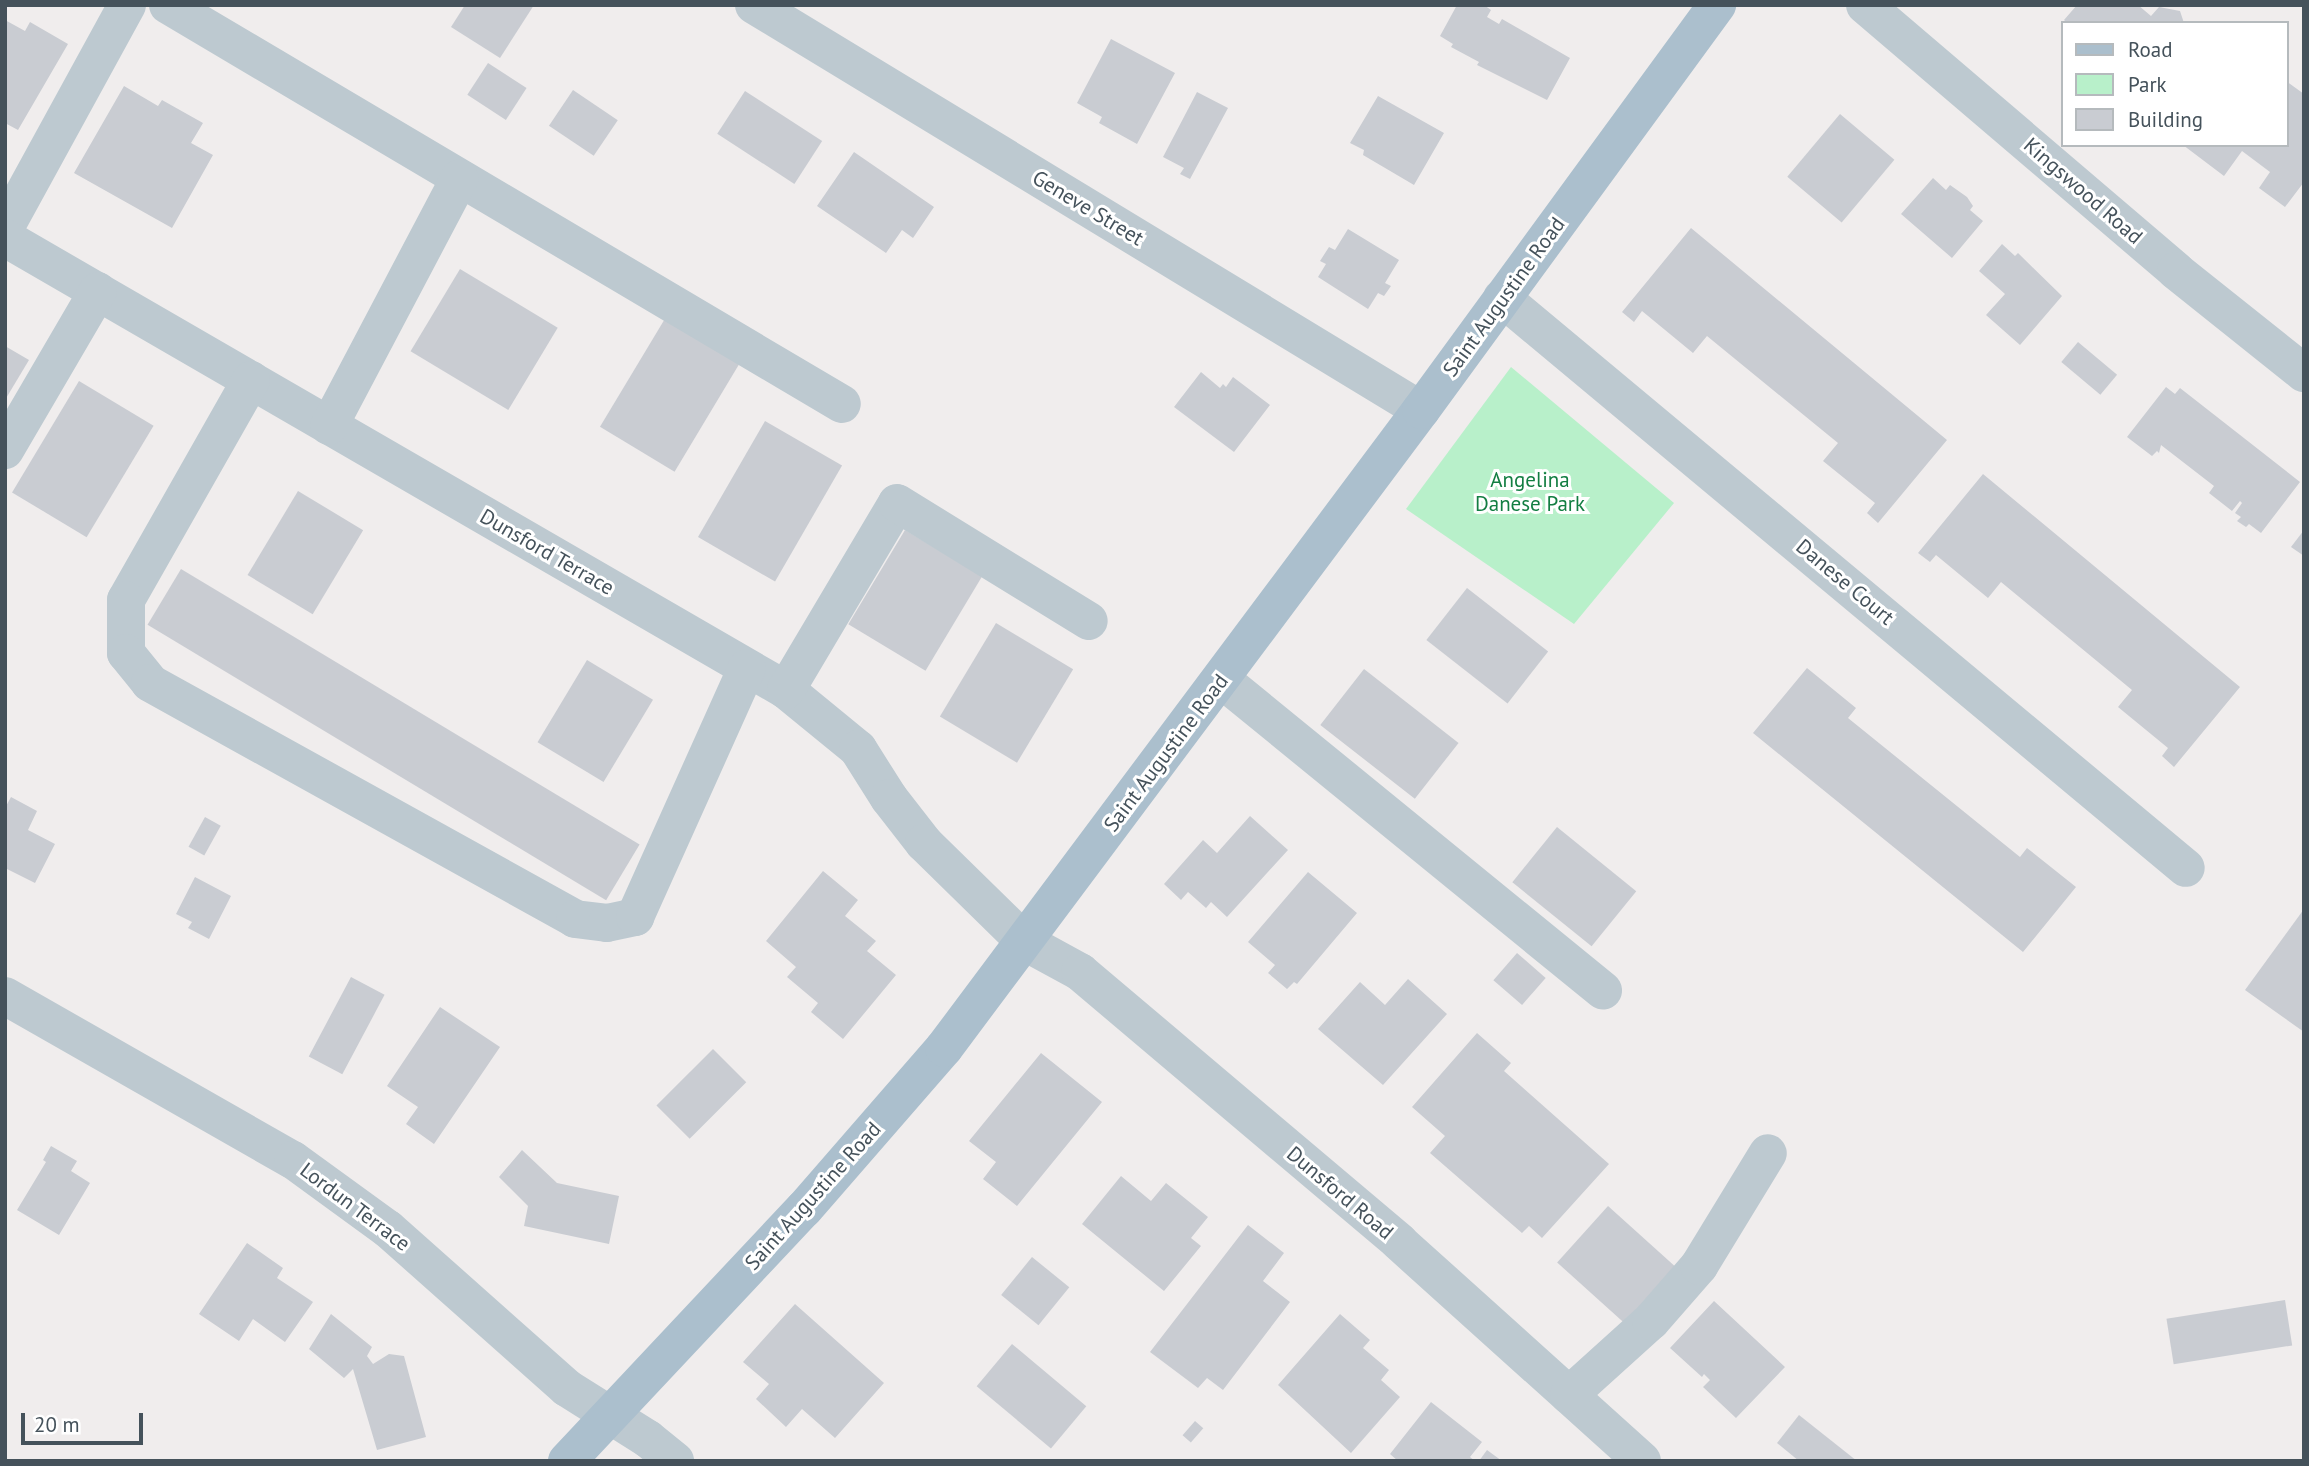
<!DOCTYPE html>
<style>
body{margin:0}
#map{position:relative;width:2309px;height:1466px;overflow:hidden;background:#f0eded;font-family:"PT Sans",sans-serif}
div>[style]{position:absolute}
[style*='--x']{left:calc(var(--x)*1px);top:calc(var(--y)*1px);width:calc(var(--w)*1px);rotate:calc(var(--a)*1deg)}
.green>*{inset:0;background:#b8f0ca}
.building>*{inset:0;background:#c9ccd2;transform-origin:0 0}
.minor>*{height:38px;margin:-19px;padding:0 19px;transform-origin:19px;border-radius:19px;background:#bdc9d0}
.major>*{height:38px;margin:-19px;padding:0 19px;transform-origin:19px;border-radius:19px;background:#abbfcd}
span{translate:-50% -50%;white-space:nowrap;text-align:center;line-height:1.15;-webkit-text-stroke:6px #fff;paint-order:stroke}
.street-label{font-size:21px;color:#45525b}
.park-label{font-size:21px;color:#137e42}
.frame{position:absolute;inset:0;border:7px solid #45525b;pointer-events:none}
.legend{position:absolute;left:2061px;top:21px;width:228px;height:126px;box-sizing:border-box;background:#fff;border:2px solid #b5babd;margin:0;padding:9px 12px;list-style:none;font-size:21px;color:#45525b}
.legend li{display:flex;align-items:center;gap:14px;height:35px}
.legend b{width:35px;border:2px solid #b5babd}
.scale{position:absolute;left:21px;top:1413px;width:122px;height:32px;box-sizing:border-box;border:4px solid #45525b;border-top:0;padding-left:9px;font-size:21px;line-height:24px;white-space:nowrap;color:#45525b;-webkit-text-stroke:5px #fff;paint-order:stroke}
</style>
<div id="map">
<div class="green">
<i style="clip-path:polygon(1511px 367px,1674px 503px,1574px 624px,1406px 509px)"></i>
</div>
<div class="building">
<i style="clip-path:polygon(465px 5px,534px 5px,500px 58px,451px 27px)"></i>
<i style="clip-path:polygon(1457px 5px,1484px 5px,1491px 10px,1487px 17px,1499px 24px,1502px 19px,1570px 58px,1547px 100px,1477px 65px,1479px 62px,1451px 47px,1453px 44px,1440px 36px)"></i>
<i style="clip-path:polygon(2077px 5px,2138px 5px,2151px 16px,2159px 7px,2180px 11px,2184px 23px,2067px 23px,2064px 20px)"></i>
<i style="clip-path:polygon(5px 20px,25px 31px,30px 22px,68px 44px,18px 130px,5px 123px)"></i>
<i style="clip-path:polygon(1111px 39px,1175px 73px,1137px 144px,1099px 123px,1102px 117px,1077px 103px)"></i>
<i style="left:488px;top:63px;width:46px;height:38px;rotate:33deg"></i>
<i style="clip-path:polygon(2286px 81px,2304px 94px,2304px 182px,2285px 207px,2259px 188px,2270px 172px,2242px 151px,2224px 176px,2183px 145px,2286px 145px)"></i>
<i style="clip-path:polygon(124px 86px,158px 106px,162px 100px,203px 123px,191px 143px,213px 155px,172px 228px,74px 173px)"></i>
<i style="left:573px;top:90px;width:54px;height:43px;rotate:34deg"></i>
<i style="left:745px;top:91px;width:92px;height:51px;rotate:33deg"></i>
<i style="clip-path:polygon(1197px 92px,1228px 108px,1190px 179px,1180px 174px,1184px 168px,1163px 157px)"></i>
<i style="clip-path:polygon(1378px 96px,1444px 133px,1414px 185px,1363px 155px,1364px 150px,1350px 143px)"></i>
<i style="left:1840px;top:114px;width:71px;height:82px;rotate:40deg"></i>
<i style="clip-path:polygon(854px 152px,934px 207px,913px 238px,902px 230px,886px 253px,817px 206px)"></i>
<i style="clip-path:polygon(1933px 178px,1946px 190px,1950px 185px,1967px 197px,1973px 206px,1970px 210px,1983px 221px,1952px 258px,1901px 214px)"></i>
<i style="clip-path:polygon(1691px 228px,1947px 440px,1878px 523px,1867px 513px,1875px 503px,1823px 461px,1838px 443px,1707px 336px,1693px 353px,1642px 311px,1634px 322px,1622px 312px)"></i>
<i style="clip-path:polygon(1348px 229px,1399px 260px,1385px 283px,1391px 286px,1384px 296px,1378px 293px,1368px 309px,1318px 277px,1326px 264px,1320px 261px,1329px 247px,1335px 250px)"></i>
<i style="clip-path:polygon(2002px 244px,2015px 256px,2018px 253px,2062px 296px,2020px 345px,1986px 315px,2005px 294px,1979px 271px)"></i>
<i style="left:460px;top:269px;width:114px;height:96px;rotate:31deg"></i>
<i style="left:669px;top:312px;width:87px;height:134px;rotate:31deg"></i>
<i style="left:2078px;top:342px;width:51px;height:26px;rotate:40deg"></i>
<i style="clip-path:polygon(5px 346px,29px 360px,5px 400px)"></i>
<i style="clip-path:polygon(1201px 372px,1220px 388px,1223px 384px,1226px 387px,1233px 377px,1270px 405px,1234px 452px,1174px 407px)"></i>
<i style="left:79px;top:381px;width:87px;height:130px;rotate:31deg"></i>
<i style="clip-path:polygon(2166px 387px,2175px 394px,2180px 388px,2300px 482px,2261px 533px,2249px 524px,2246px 527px,2237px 521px,2241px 517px,2235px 513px,2242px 503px,2240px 501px,2232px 511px,2209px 493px,2214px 486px,2161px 445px,2159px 453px,2157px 451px,2152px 456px,2127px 437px)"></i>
<i style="left:765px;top:421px;width:89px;height:134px;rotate:30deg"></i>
<i style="clip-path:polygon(1983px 474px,2240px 687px,2174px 767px,2162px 756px,2168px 748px,2118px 707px,2132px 690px,2001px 582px,1988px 598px,1936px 555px,1930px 562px,1918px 553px)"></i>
<i style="left:298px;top:491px;width:76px;height:98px;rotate:31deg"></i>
<i style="left:905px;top:530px;width:90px;height:110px;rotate:31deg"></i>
<i style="clip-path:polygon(2304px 530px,2304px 556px,2291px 547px)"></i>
<i style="left:181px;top:569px;width:535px;height:65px;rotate:31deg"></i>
<i style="left:1467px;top:588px;width:103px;height:66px;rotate:38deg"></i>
<i style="left:996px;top:623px;width:90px;height:109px;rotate:31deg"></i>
<i style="left:587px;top:660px;width:77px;height:96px;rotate:31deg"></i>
<i style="clip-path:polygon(1807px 668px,1856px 708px,1848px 718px,2020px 857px,2027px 848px,2076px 887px,2023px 952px,1753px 733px)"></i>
<i style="left:1364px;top:669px;width:120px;height:71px;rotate:38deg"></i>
<i style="clip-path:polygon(11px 797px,37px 811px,28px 830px,55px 844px,35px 883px,5px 868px,5px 808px)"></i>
<i style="clip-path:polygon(1250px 816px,1288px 850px,1227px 917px,1211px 902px,1206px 908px,1188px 892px,1181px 900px,1164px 884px,1203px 840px,1217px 853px)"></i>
<i style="left:205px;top:817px;width:18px;height:34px;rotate:29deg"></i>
<i style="left:1557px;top:827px;width:102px;height:71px;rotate:39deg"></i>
<i style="clip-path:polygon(823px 871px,858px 900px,845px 916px,876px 941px,867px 951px,896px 975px,843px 1039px,811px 1012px,818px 1003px,787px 977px,796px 967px,766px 941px)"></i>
<i style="clip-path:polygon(1308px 872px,1357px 913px,1297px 984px,1294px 982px,1287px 989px,1268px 973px,1275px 965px,1248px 942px)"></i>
<i style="clip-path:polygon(195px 877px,231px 896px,209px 939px,188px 928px,192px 922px,176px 914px)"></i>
<i style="clip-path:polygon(2304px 909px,2304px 1032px,2245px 990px)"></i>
<i style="left:1517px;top:953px;width:38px;height:36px;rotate:41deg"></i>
<i style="left:351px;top:977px;width:38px;height:90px;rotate:28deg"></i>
<i style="clip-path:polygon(1408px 979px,1447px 1014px,1383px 1085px,1318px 1029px,1360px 982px,1385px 1005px)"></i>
<i style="clip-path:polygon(440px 1007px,500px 1047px,434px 1144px,406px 1124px,418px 1107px,387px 1086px)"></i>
<i style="clip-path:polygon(1477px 1033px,1511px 1063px,1504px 1071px,1609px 1164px,1542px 1238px,1529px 1226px,1522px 1233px,1430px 1153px,1445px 1136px,1412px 1107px)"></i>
<i style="left:713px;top:1049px;width:47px;height:80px;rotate:45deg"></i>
<i style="clip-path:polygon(1041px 1053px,1102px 1102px,1017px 1206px,983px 1179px,996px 1162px,969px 1141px)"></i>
<i style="clip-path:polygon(51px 1146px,77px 1161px,71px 1171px,90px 1183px,59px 1235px,17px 1210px,46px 1162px,43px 1160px)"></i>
<i style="clip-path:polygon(522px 1150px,557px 1183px,619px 1196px,609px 1244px,524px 1226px,528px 1206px,499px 1177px)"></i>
<i style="clip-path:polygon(1121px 1176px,1151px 1201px,1166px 1183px,1208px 1217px,1191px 1238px,1201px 1246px,1164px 1291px,1082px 1224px)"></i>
<i style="left:1608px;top:1206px;width:96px;height:76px;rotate:42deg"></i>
<i style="clip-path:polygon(1248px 1225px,1284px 1253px,1263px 1281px,1290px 1302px,1223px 1390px,1207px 1378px,1198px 1388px,1150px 1352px)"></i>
<i style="clip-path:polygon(247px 1243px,283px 1268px,277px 1278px,313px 1302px,285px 1342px,253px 1319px,239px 1341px,199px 1314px)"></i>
<i style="left:1032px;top:1257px;width:48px;height:49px;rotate:39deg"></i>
<i style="left:2285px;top:1300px;width:46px;height:120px;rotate:81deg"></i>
<i style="clip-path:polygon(1714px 1301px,1785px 1367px,1736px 1418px,1703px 1387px,1710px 1380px,1704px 1374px,1702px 1377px,1670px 1348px)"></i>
<i style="clip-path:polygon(795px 1304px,884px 1383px,835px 1438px,802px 1409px,786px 1427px,756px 1399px,769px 1384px,743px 1362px)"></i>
<i style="clip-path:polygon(331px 1314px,372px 1347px,367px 1356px,373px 1364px,389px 1354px,404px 1356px,426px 1437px,377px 1450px,353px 1369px,344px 1378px,309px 1349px)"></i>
<i style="clip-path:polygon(1340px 1314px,1370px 1340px,1363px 1348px,1389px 1370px,1381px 1380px,1400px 1397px,1351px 1453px,1278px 1385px)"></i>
<i style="left:1012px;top:1344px;width:97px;height:55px;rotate:40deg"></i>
<i style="clip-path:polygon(1431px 1402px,1482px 1442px,1470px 1457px,1475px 1461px,1398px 1461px,1390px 1454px)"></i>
<i style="clip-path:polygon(1799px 1415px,1857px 1461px,1799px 1461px,1777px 1443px)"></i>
<i style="left:1195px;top:1421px;width:11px;height:19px;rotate:41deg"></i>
<i style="clip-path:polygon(1487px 1450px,1502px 1461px,1479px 1461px)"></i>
</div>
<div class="minor">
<i style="--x:168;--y:5;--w:783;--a:30.63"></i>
<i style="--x:754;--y:5;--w:780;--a:31.27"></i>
<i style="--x:1865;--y:5;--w:409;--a:40.5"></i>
<i style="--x:2176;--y:271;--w:164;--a:38.6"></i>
<i style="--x:5;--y:228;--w:254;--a:-61.3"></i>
<i style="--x:5;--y:238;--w:902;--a:30.06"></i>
<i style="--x:786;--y:690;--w:93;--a:39.3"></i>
<i style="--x:858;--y:749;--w:58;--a:57.7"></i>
<i style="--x:889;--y:798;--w:57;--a:52.1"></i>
<i style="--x:924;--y:843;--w:141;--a:44.4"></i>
<i style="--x:1025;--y:942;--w:63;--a:28.6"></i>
<i style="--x:1080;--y:972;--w:418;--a:40.2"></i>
<i style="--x:1399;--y:1242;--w:327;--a:42"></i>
<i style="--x:1502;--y:298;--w:890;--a:39.81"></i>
<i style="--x:251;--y:380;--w:253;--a:119.6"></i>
<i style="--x:126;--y:600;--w:53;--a:90"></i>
<i style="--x:126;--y:653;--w:38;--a:51"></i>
<i style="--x:150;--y:683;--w:486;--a:29"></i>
<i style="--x:575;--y:919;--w:32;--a:7"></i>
<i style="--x:607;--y:923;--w:29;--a:-12"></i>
<i style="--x:635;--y:917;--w:273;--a:-65.8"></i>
<i style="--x:329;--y:426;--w:280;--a:-62.2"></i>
<i style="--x:5;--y:450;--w:184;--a:-59.7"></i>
<i style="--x:1221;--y:679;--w:493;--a:39.2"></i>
<i style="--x:786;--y:690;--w:217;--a:-59.3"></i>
<i style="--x:897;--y:503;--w:225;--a:31.6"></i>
<i style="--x:5;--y:996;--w:331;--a:29.7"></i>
<i style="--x:293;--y:1160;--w:117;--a:36"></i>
<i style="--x:388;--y:1229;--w:239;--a:41.6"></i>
<i style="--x:567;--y:1388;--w:96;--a:32.2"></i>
<i style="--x:648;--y:1439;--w:35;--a:39"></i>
<i style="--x:1569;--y:1395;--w:110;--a:-42.1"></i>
<i style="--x:1651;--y:1321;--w:73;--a:-48.9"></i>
<i style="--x:1699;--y:1266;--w:132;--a:-58.6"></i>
</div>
<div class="major">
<i style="--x:567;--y:1461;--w:346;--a:-46.8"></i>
<i style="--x:804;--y:1209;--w:213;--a:-49"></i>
<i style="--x:944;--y:1048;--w:797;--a:-53.22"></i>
<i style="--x:1421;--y:410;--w:502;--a:-53.84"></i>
</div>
<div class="street-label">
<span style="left:2083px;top:191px;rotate:41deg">Kingswood Road</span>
<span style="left:1088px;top:208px;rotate:31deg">Geneve Street</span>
<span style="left:1504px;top:297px;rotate:-54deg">Saint Augustine Road</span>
<span style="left:547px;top:552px;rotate:30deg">Dunsford Terrace</span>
<span style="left:1845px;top:582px;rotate:40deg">Danese Court</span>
<span style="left:1166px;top:753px;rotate:-53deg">Saint Augustine Road</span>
<span style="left:1340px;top:1193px;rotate:40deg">Dunsford Road</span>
<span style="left:813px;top:1196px;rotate:-48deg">Saint Augustine Road</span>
<span style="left:355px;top:1207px;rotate:37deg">Lordun Terrace</span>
</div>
<div class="park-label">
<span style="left:1530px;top:492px">Angelina<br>Danese Park</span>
</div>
<div class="frame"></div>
<ul class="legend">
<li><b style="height:9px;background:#abbfcd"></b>Road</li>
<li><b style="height:19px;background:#b8f0ca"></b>Park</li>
<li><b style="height:19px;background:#c9ccd2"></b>Building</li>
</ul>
<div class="scale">20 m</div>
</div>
